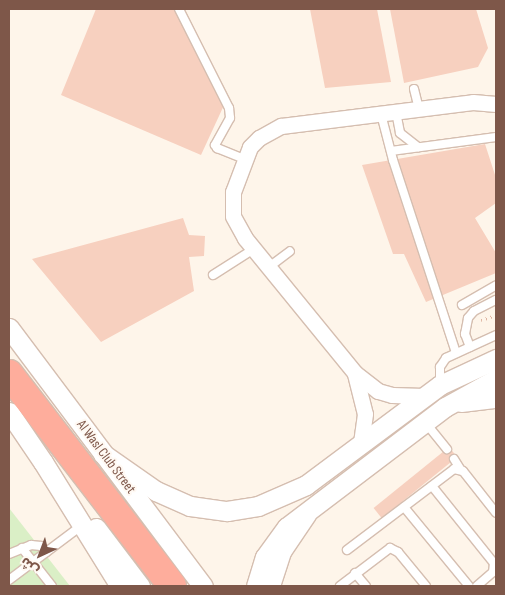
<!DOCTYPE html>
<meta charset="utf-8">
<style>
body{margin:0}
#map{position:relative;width:505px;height:595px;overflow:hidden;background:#fef5ea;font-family:"Sofia Sans Condensed","Noto Sans Arabic",sans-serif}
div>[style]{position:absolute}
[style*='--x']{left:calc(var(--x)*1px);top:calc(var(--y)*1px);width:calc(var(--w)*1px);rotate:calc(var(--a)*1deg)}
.green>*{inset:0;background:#daefc6}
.building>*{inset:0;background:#f7d0bf;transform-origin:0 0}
.path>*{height:2.5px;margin-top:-1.25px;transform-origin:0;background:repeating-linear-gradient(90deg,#ddb3a0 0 1px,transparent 0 5px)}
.roads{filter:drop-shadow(1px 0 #d5beb0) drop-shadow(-1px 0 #d5beb0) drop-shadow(0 1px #d5beb0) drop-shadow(0 -1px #d5beb0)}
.service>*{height:8px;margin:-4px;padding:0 4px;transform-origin:4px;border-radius:4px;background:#fff}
.minor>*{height:15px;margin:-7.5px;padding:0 7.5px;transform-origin:7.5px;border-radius:7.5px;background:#fff}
.tertiary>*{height:19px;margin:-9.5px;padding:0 9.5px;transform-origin:9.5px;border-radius:9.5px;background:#fff}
.motorway>*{height:28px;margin:-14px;padding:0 14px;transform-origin:14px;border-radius:14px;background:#fead9c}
span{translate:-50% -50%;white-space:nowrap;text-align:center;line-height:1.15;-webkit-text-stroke:4px #fff9f3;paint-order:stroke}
.street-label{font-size:14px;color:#7e5749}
.frame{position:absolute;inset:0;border:10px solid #7e5749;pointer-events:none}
.north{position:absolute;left:15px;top:530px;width:50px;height:50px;-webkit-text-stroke:4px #fff9f3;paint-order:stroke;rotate:223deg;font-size:14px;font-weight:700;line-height:20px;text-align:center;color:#7e5749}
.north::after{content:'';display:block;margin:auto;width:18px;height:22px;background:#7e5749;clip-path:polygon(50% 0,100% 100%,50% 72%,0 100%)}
</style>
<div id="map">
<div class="green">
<i style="clip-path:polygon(9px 508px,70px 586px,9px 586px)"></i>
</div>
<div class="building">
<i style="clip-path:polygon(96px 9px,176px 9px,225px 103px,201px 155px,61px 95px)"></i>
<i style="clip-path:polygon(310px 9px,377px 9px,391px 82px,325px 88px)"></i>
<i style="clip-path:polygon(390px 9px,476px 9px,488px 48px,478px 67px,404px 83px)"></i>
<i style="clip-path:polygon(485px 144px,496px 178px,496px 203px,475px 218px,496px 253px,496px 273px,426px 302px,404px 254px,393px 254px,362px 165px)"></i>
<i style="clip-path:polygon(183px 218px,189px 235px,205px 236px,204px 256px,189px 257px,194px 291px,101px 342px,32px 259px)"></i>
<i style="left:449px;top:447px;width:13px;height:97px;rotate:51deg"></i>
</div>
<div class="path">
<i style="--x:481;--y:320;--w:16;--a:-18"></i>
</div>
<div class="roads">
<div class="service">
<i style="--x:179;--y:9;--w:111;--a:63.2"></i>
<i style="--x:229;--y:108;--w:10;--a:84"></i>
<i style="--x:230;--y:118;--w:31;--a:119"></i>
<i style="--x:215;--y:145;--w:4;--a:56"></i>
<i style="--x:217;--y:148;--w:29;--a:22"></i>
<i style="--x:414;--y:89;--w:21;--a:76"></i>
<i style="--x:396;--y:112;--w:21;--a:79"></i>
<i style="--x:400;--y:133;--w:23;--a:38"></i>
<i style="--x:381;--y:114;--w:48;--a:75.4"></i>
<i style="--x:393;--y:160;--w:203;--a:71.9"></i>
<i style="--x:391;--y:151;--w:106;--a:-7.6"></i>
<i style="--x:269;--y:267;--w:26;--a:-37"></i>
<i style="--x:213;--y:275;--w:49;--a:-32.4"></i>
<i style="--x:462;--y:305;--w:39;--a:-30"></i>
<i style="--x:470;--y:347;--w:14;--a:-111"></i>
<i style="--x:465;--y:334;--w:16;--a:-79"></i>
<i style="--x:468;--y:318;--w:9;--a:-49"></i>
<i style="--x:474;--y:311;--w:25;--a:-27"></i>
<i style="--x:440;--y:384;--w:17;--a:-90"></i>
<i style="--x:440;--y:367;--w:11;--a:-56"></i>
<i style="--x:446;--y:358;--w:55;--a:-24.7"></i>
<i style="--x:425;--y:422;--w:35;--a:51"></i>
<i style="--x:454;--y:459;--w:13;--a:58"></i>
<i style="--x:432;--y:486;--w:99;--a:51.2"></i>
<i style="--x:494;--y:563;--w:9;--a:96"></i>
<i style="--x:493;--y:572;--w:21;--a:139"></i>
<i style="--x:404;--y:507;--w:102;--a:50.6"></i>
<i style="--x:22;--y:548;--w:48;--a:51.7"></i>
<i style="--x:347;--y:550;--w:134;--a:-37.1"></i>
<i style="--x:454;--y:469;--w:9;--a:13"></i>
<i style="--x:463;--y:471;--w:53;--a:51.8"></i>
<i style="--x:9;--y:554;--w:24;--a:-22"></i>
<i style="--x:31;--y:545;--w:10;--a:6"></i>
<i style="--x:41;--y:546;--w:8;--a:50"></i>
<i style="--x:355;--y:573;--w:17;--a:50"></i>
<i style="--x:9;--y:580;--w:90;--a:-36.9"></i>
<i style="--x:340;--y:586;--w:63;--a:-37.2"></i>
<i style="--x:390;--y:548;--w:9;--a:27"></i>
<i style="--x:398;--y:552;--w:44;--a:50.5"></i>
</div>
<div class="minor">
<i style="--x:355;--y:374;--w:41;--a:76"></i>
<i style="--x:365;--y:414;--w:27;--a:98"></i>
<i style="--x:424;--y:396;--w:32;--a:-178"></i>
<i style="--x:392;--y:395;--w:15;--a:-164"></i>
<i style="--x:378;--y:391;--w:29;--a:-142"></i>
<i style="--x:355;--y:373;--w:174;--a:-129.2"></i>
<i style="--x:245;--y:238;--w:25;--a:-119"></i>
<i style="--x:233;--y:216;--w:24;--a:-90"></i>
<i style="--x:233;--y:192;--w:48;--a:-69.3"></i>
<i style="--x:250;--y:147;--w:13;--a:-45"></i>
<i style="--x:259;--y:138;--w:25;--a:-29"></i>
<i style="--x:281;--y:126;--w:193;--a:-7.1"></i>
<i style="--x:473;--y:102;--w:23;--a:5"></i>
<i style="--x:272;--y:586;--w:36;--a:-72"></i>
<i style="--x:283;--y:552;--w:45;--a:-56"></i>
</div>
<div class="tertiary">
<i style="--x:9;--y:328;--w:323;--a:53.1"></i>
<i style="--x:461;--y:402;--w:35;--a:-7"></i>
<i style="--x:9;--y:412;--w:60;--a:55.8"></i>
<i style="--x:43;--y:462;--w:146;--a:58.2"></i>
<i style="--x:103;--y:454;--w:65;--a:34.9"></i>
<i style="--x:156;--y:491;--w:37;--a:24"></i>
<i style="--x:190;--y:506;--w:37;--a:8"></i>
<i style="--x:227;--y:511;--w:31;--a:-9"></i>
<i style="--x:258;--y:506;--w:52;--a:-23.6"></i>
<i style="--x:306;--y:485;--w:167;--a:-36.7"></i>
<i style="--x:440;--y:385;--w:62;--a:-24.9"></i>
<i style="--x:96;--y:528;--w:73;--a:52.8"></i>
<i style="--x:256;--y:586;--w:30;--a:-73"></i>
<i style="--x:265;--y:557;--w:37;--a:-54"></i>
<i style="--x:287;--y:527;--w:198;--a:-37.2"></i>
<i style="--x:445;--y:407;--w:58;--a:-28.8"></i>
</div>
<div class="motorway">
<i style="--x:9;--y:374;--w:267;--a:52.4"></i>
</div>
</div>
<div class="street-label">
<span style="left:106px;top:457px;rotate:53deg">Al Wasl Club Street</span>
</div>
<div class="frame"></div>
<div class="north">ش</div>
</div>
